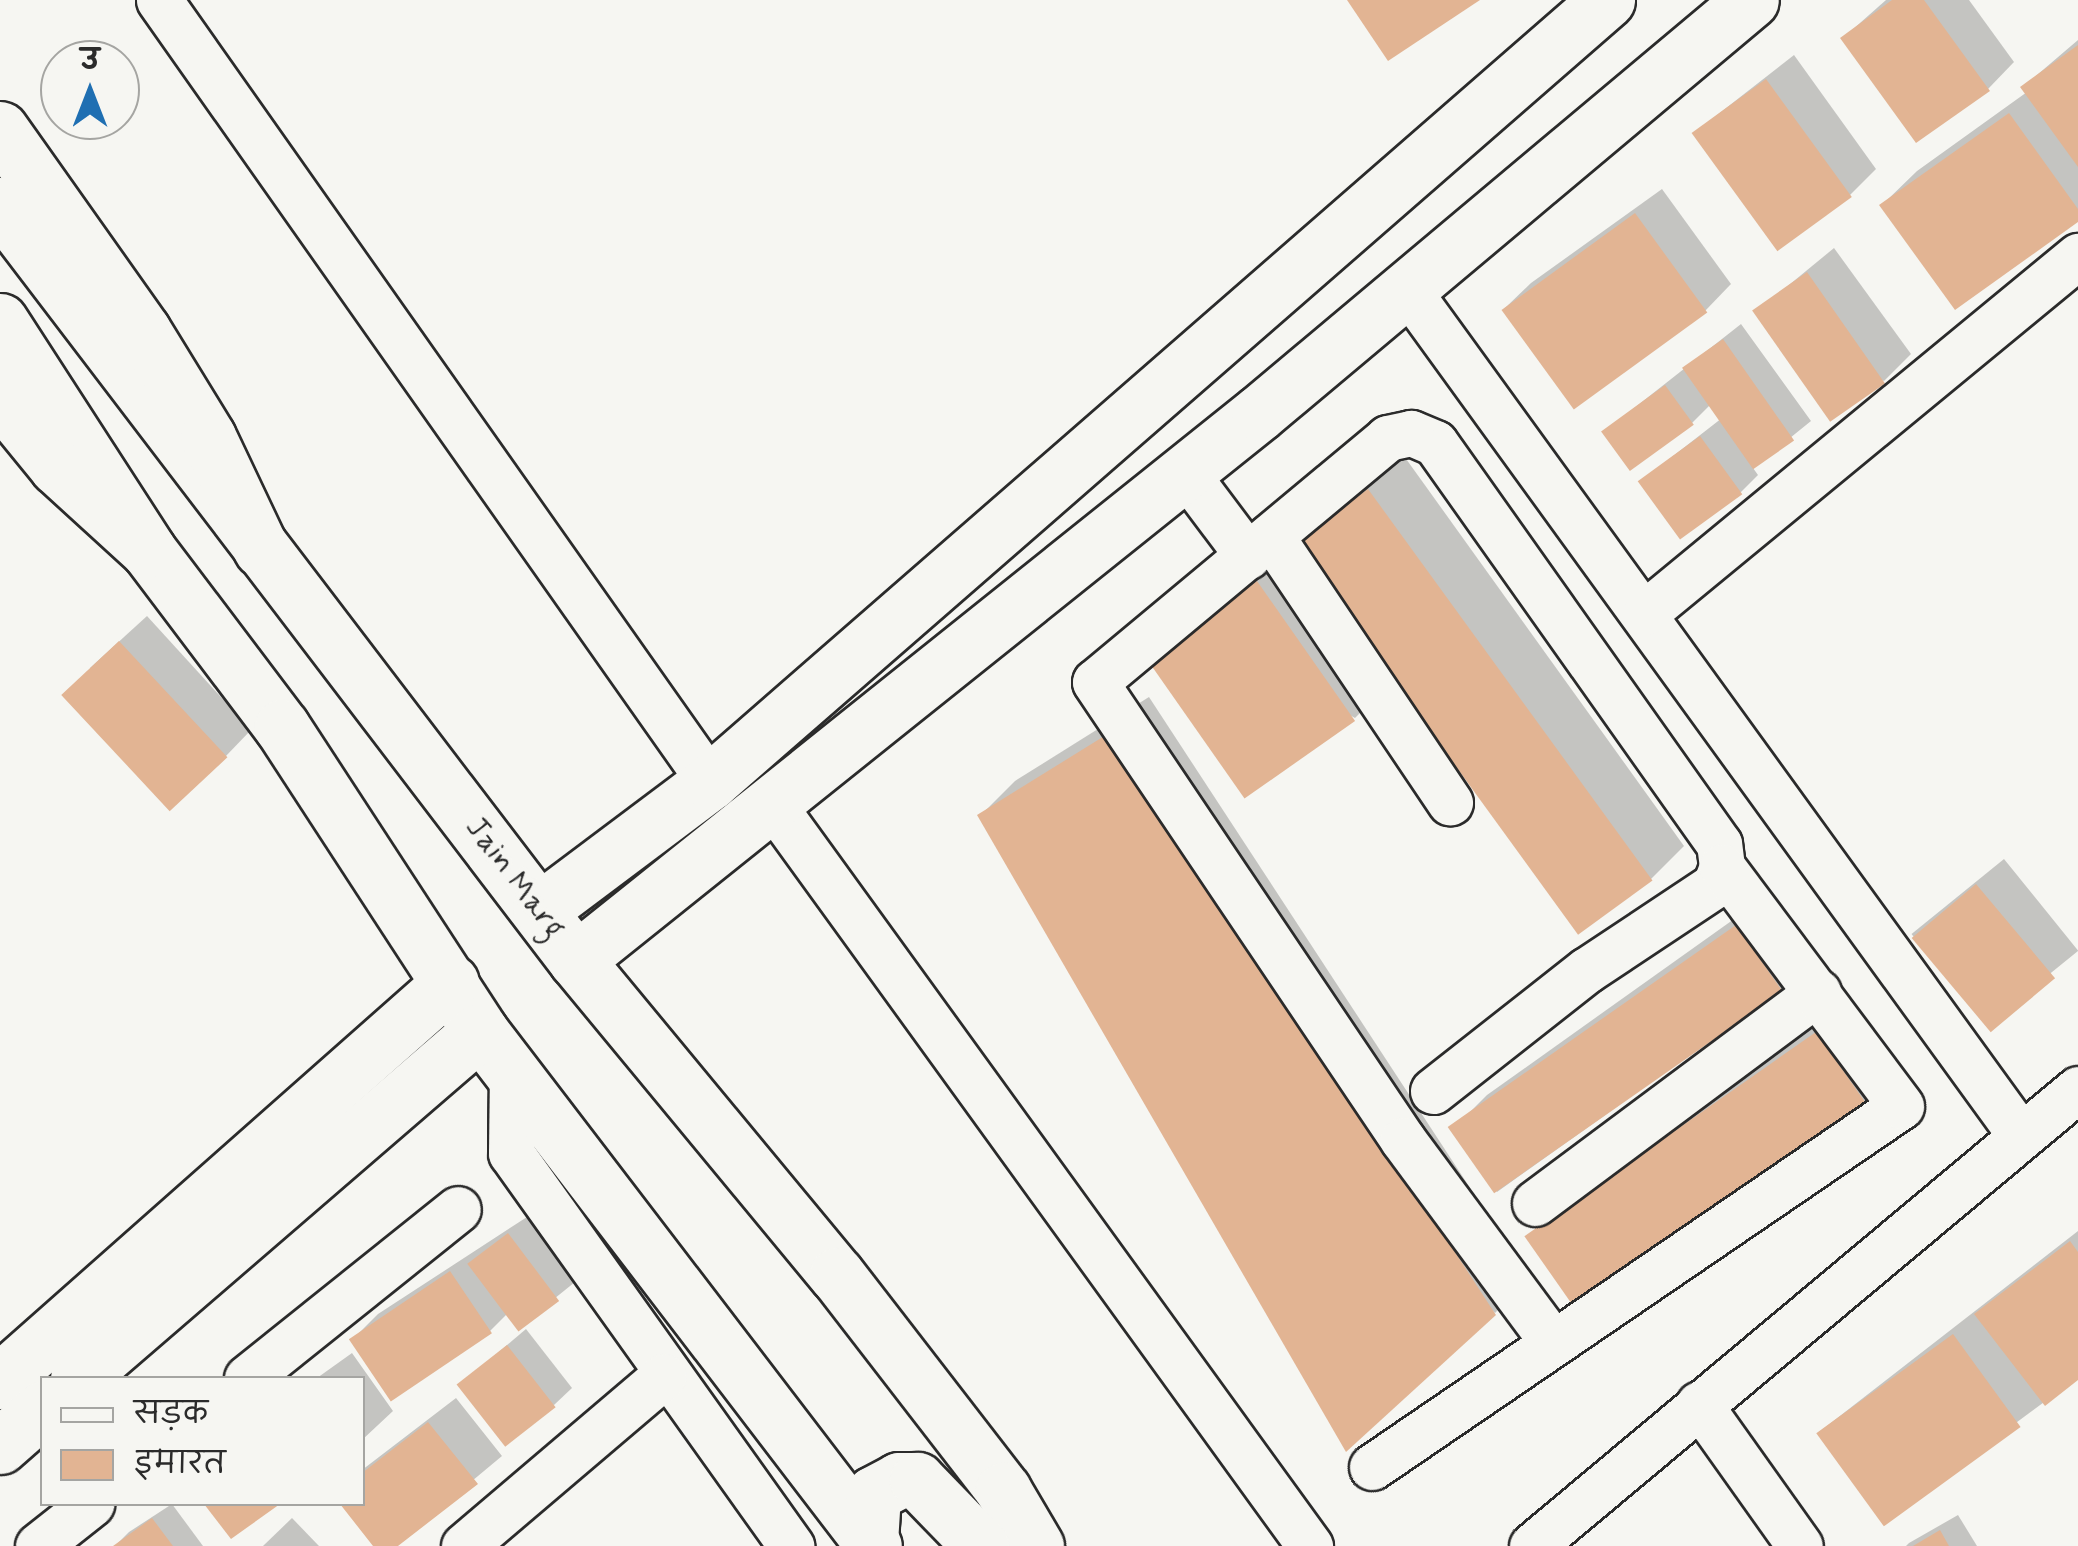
<!DOCTYPE html>
<meta charset="utf-8">
<style>
body{margin:0}
#map{position:relative;width:2078px;height:1546px;overflow:hidden;background:#f6f6f2;font-family:Mynerve,"Playpen Sans Deva",sans-serif}
div>[style]{position:absolute}
[style*='--x']{left:calc(var(--x)*1px);top:calc(var(--y)*1px);width:calc(var(--w)*1px);rotate:calc(var(--a)*1deg)}
.shadow>*{inset:0;background:#0003;transform-origin:0 0}
.building>*{inset:0;background:#e2b493;transform-origin:0 0}
.roads{filter:drop-shadow(2px 0 #2b2b2b) drop-shadow(-2px 0 #2b2b2b) drop-shadow(0 2px #2b2b2b) drop-shadow(0 -2px #2b2b2b)}
.minor>*{height:45px;margin:-22.5px;padding:0 22.5px;transform-origin:22.5px;border-radius:22.5px;background:#f6f6f2}
.tertiary>*{height:55px;margin:-27.5px;padding:0 27.5px;transform-origin:27.5px;border-radius:27.5px;background:#f6f6f2}
.secondary>*{height:55px;margin:-27.5px;padding:0 27.5px;transform-origin:27.5px;border-radius:27.5px;background:#f6f6f2}
span{translate:-50% -50%;white-space:nowrap;text-align:center;line-height:1.15;-webkit-text-stroke:8px #f6f6f2;paint-order:stroke}
.street-label{font-size:32px;color:#2b2b2b}
.legend{position:absolute;left:40px;top:1376px;width:325px;height:130px;box-sizing:border-box;background:#f6f6f2;border:2px solid #a5a5a2;margin:0;padding:12px 18px;list-style:none;font-size:30px;color:#2b2b2b}
.legend li{display:flex;align-items:center;gap:20px;height:50px}
.legend b{width:50px;border:2px solid #a5a5a2}
.north{position:absolute;left:40px;top:40px;width:100px;height:100px;box-sizing:border-box;background:#f6f6f2;border:2px solid #a5a5a2;border-radius:50%;rotate:0deg;font-size:28px;font-weight:700;line-height:40px;text-align:center;color:#2b2b2b}
.north::after{content:'';display:block;margin:auto;width:35px;height:45px;background:#1f6fb2;clip-path:polygon(50% 0,100% 100%,50% 72%,0 100%)}
</style>
<div id="map">
<div class="shadow">
<i style="clip-path:polygon(1886px 0,1969px 0,2014px 62px,1988px 89px,1843px 38px)"></i>
<i style="clip-path:polygon(2078px 40px,2078px 219px,1882px 205px,1917px 171px,2027px 92px,2023px 87px)"></i>
<i style="clip-path:polygon(1794px 55px,1876px 169px,1850px 195px,1694px 133px)"></i>
<i style="clip-path:polygon(1662px 189px,1731px 284px,1705px 311px,1504px 309px,1531px 283px)"></i>
<i style="clip-path:polygon(1834px 248px,1911px 354px,1884px 381px,1756px 312px)"></i>
<i style="clip-path:polygon(1741px 324px,1811px 421px,1753px 468px,1758px 475px,1741px 492px,1641px 481px,1722px 418px,1711px 404px,1692px 423px,1605px 431px)"></i>
<i style="clip-path:polygon(1404px 456px,1684px 846px,1650px 880px,1296px 543px,1330px 509px)"></i>
<i style="clip-path:polygon(1292px 549px,1389px 684px,1355px 718px,1185px 625px)"></i>
<i style="clip-path:polygon(147px 616px,251px 730px,225px 757px,90px 668px)"></i>
<i style="clip-path:polygon(1149px 697px,1529px 1278px,1495px 1313px,980px 816px,1015px 781px)"></i>
<i style="left:2004px;top:859px;width:118px;height:119px;rotate:51deg"></i>
<i style="clip-path:polygon(1772px 892px,1816px 954px,1782px 989px,1497px 1192px,1452px 1130px,1487px 1095px)"></i>
<i style="clip-path:polygon(1851px 999px,1899px 1066px,1865px 1101px,1577px 1306px,1529px 1239px,1563px 1204px)"></i>
<i style="clip-path:polygon(527px 1217px,575px 1282px,518px 1328px,507px 1314px,490px 1331px,352px 1340px,378px 1314px)"></i>
<i style="clip-path:polygon(2078px 1231px,2078px 1377px,1882px 1522px,1818px 1433px)"></i>
<i style="clip-path:polygon(526px 1329px,572px 1388px,554px 1405px,460px 1385px)"></i>
<i style="clip-path:polygon(352px 1353px,393px 1411px,362px 1440px,362px 1378px,317px 1378px)"></i>
<i style="clip-path:polygon(456px 1398px,502px 1456px,394px 1546px,376px 1546px,343px 1504px,362px 1504px,362px 1470px)"></i>
<i style="clip-path:polygon(172px 1504px,203px 1546px,115px 1546px,129px 1532px)"></i>
<i style="clip-path:polygon(1958px 1515px,1977px 1546px,1906px 1546px,1909px 1543px)"></i>
<i style="clip-path:polygon(292px 1518px,319px 1546px,263px 1546px)"></i>
</div>
<div class="building">
<i style="clip-path:polygon(1347px 0,1480px 0,1388px 61px)"></i>
<i style="clip-path:polygon(1892px 0,1924px 0,1990px 91px,1916px 143px,1840px 38px)"></i>
<i style="clip-path:polygon(2078px 45px,2078px 167px,2020px 87px)"></i>
<i style="left:1766px;top:79px;width:146px;height:92px;rotate:54deg"></i>
<i style="clip-path:polygon(2009px 113px,2078px 209px,2078px 222px,1955px 310px,1879px 205px)"></i>
<i style="left:1635px;top:213px;width:123px;height:165px;rotate:54deg"></i>
<i style="left:1807px;top:272px;width:136px;height:67px;rotate:55deg"></i>
<i style="left:1723px;top:339px;width:124px;height:50px;rotate:55deg"></i>
<i style="left:1665px;top:385px;width:49px;height:79px;rotate:54deg"></i>
<i style="left:1700px;top:436px;width:72px;height:77px;rotate:54deg"></i>
<i style="left:1368px;top:489px;width:484px;height:92px;rotate:54deg"></i>
<i style="left:1257px;top:581px;width:171px;height:135px;rotate:55deg"></i>
<i style="left:119px;top:641px;width:159px;height:79px;rotate:47deg"></i>
<i style="clip-path:polygon(1114px 730px,1496px 1315px,1346px 1452px,977px 815px)"></i>
<i style="left:1976px;top:884px;width:123px;height:84px;rotate:50deg"></i>
<i style="left:1736px;top:925px;width:81px;height:352px;rotate:55deg"></i>
<i style="left:1816px;top:1032px;width:87px;height:356px;rotate:55deg"></i>
<i style="left:508px;top:1233px;width:85px;height:51px;rotate:53deg"></i>
<i style="clip-path:polygon(2070px 1241px,2078px 1252px,2078px 1380px,2045px 1406px,1974px 1314px)"></i>
<i style="left:450px;top:1271px;width:75px;height:122px;rotate:56deg"></i>
<i style="left:1953px;top:1334px;width:115px;height:169px;rotate:54deg"></i>
<i style="left:507px;top:1345px;width:79px;height:64px;rotate:52deg"></i>
<i style="clip-path:polygon(428px 1422px,478px 1484px,398px 1546px,373px 1546px,340px 1504px,362px 1504px,362px 1473px)"></i>
<i style="clip-path:polygon(204px 1504px,280px 1504px,231px 1539px)"></i>
<i style="clip-path:polygon(152px 1518px,173px 1546px,113px 1546px)"></i>
<i style="clip-path:polygon(1940px 1530px,1949px 1546px,1913px 1546px)"></i>
</div>
<div class="roads">
<div class="minor">
<i style="--x:159;--y:0;--w:957;--a:54.83"></i>
<i style="--x:1407;--y:289;--w:1046;--a:54.06"></i>
<i style="--x:1185;--y:472;--w:105;--a:53.1"></i>
<i style="--x:1271;--y:536;--w:321;--a:56.1"></i>
<i style="--x:1646;--y:612;--w:560;--a:-39.49"></i>
<i style="--x:771;--y:802;--w:919;--a:54.08"></i>
<i style="--x:512;--y:1070;--w:83;--a:90.7"></i>
<i style="--x:511;--y:1153;--w:483;--a:54.5"></i>
<i style="--x:1433;--y:1091;--w:196;--a:-38.2"></i>
<i style="--x:1587;--y:970;--w:154;--a:-33.6"></i>
<i style="--x:1715;--y:885;--w:19;--a:-69"></i>
<i style="--x:1722;--y:867;--w:23;--a:-97"></i>
<i style="--x:1719;--y:844;--w:491;--a:-125.3"></i>
<i style="--x:1435;--y:443;--w:26;--a:-157"></i>
<i style="--x:1411;--y:433;--w:24;--a:168"></i>
<i style="--x:1388;--y:438;--w:381;--a:140.2"></i>
<i style="--x:1095;--y:682;--w:552;--a:56.08"></i>
<i style="--x:1403;--y:1140;--w:249;--a:53.5"></i>
<i style="--x:1535;--y:1203;--w:353;--a:-36.7"></i>
<i style="--x:247;--y:1378;--w:270;--a:-38.7"></i>
<i style="--x:1699;--y:1404;--w:174;--a:54.6"></i>
<i style="--x:1372;--y:1467;--w:640;--a:-34.31"></i>
<i style="--x:1901;--y:1106;--w:299;--a:-126.8"></i>
<i style="--x:38;--y:1546;--w:68;--a:-38.4"></i>
<i style="--x:464;--y:1546;--w:262;--a:-40.4"></i>
<i style="--x:1532;--y:1546;--w:712;--a:-39.93"></i>
</div>
<div class="tertiary">
<i style="--x:0;--y:205;--w:950;--a:52.66"></i>
<i style="--x:576;--y:960;--w:409;--a:50.4"></i>
<i style="--x:837;--y:1275;--w:272;--a:52.3"></i>
<i style="--x:1003;--y:1490;--w:65;--a:59.5"></i>
<i style="--x:0;--y:321;--w:273;--a:57.1"></i>
<i style="--x:148;--y:550;--w:222;--a:52.9"></i>
<i style="--x:282;--y:727;--w:363;--a:56.9"></i>
<i style="--x:480;--y:1031;--w:648;--a:52.58"></i>
<i style="--x:541;--y:909;--w:211;--a:-36.9"></i>
<i style="--x:710;--y:782;--w:1190;--a:-41.08"></i>
<i style="--x:576;--y:960;--w:875;--a:-38.69"></i>
<i style="--x:1259;--y:413;--w:642;--a:-40.01"></i>
<i style="--x:78;--y:1378;--w:531;--a:-40.8"></i>
<i style="--x:0;--y:1381;--w:602;--a:-41.5"></i>
<i style="--x:0;--y:1446;--w:56;--a:-41.4"></i>
<i style="--x:870;--y:1542;--w:48;--a:-86.4"></i>
<i style="--x:873;--y:1494;--w:30;--a:-28"></i>
<i style="--x:899;--y:1480;--w:18;--a:0"></i>
<i style="--x:917;--y:1480;--w:92;--a:45.9"></i>
</div>
<div class="secondary">
<i style="--x:0;--y:129;--w:247;--a:54.7"></i>
<i style="--x:143;--y:331;--w:124;--a:58.5"></i>
<i style="--x:208;--y:437;--w:124;--a:64.7"></i>
<i style="--x:0;--y:397;--w:90;--a:50.8"></i>
<i style="--x:57;--y:467;--w:123;--a:42.4"></i>
</div>
</div>
<div class="street-label">
<span style="left:515px;top:878px;rotate:53deg">Jain Marg</span>
</div>
<ul class="legend">
<li><b style="height:12px;background:#f6f6f2"></b>सड़क</li>
<li><b style="height:28px;background:#e2b493"></b>इमारत</li>
</ul>
<div class="north">उ</div>
</div>
